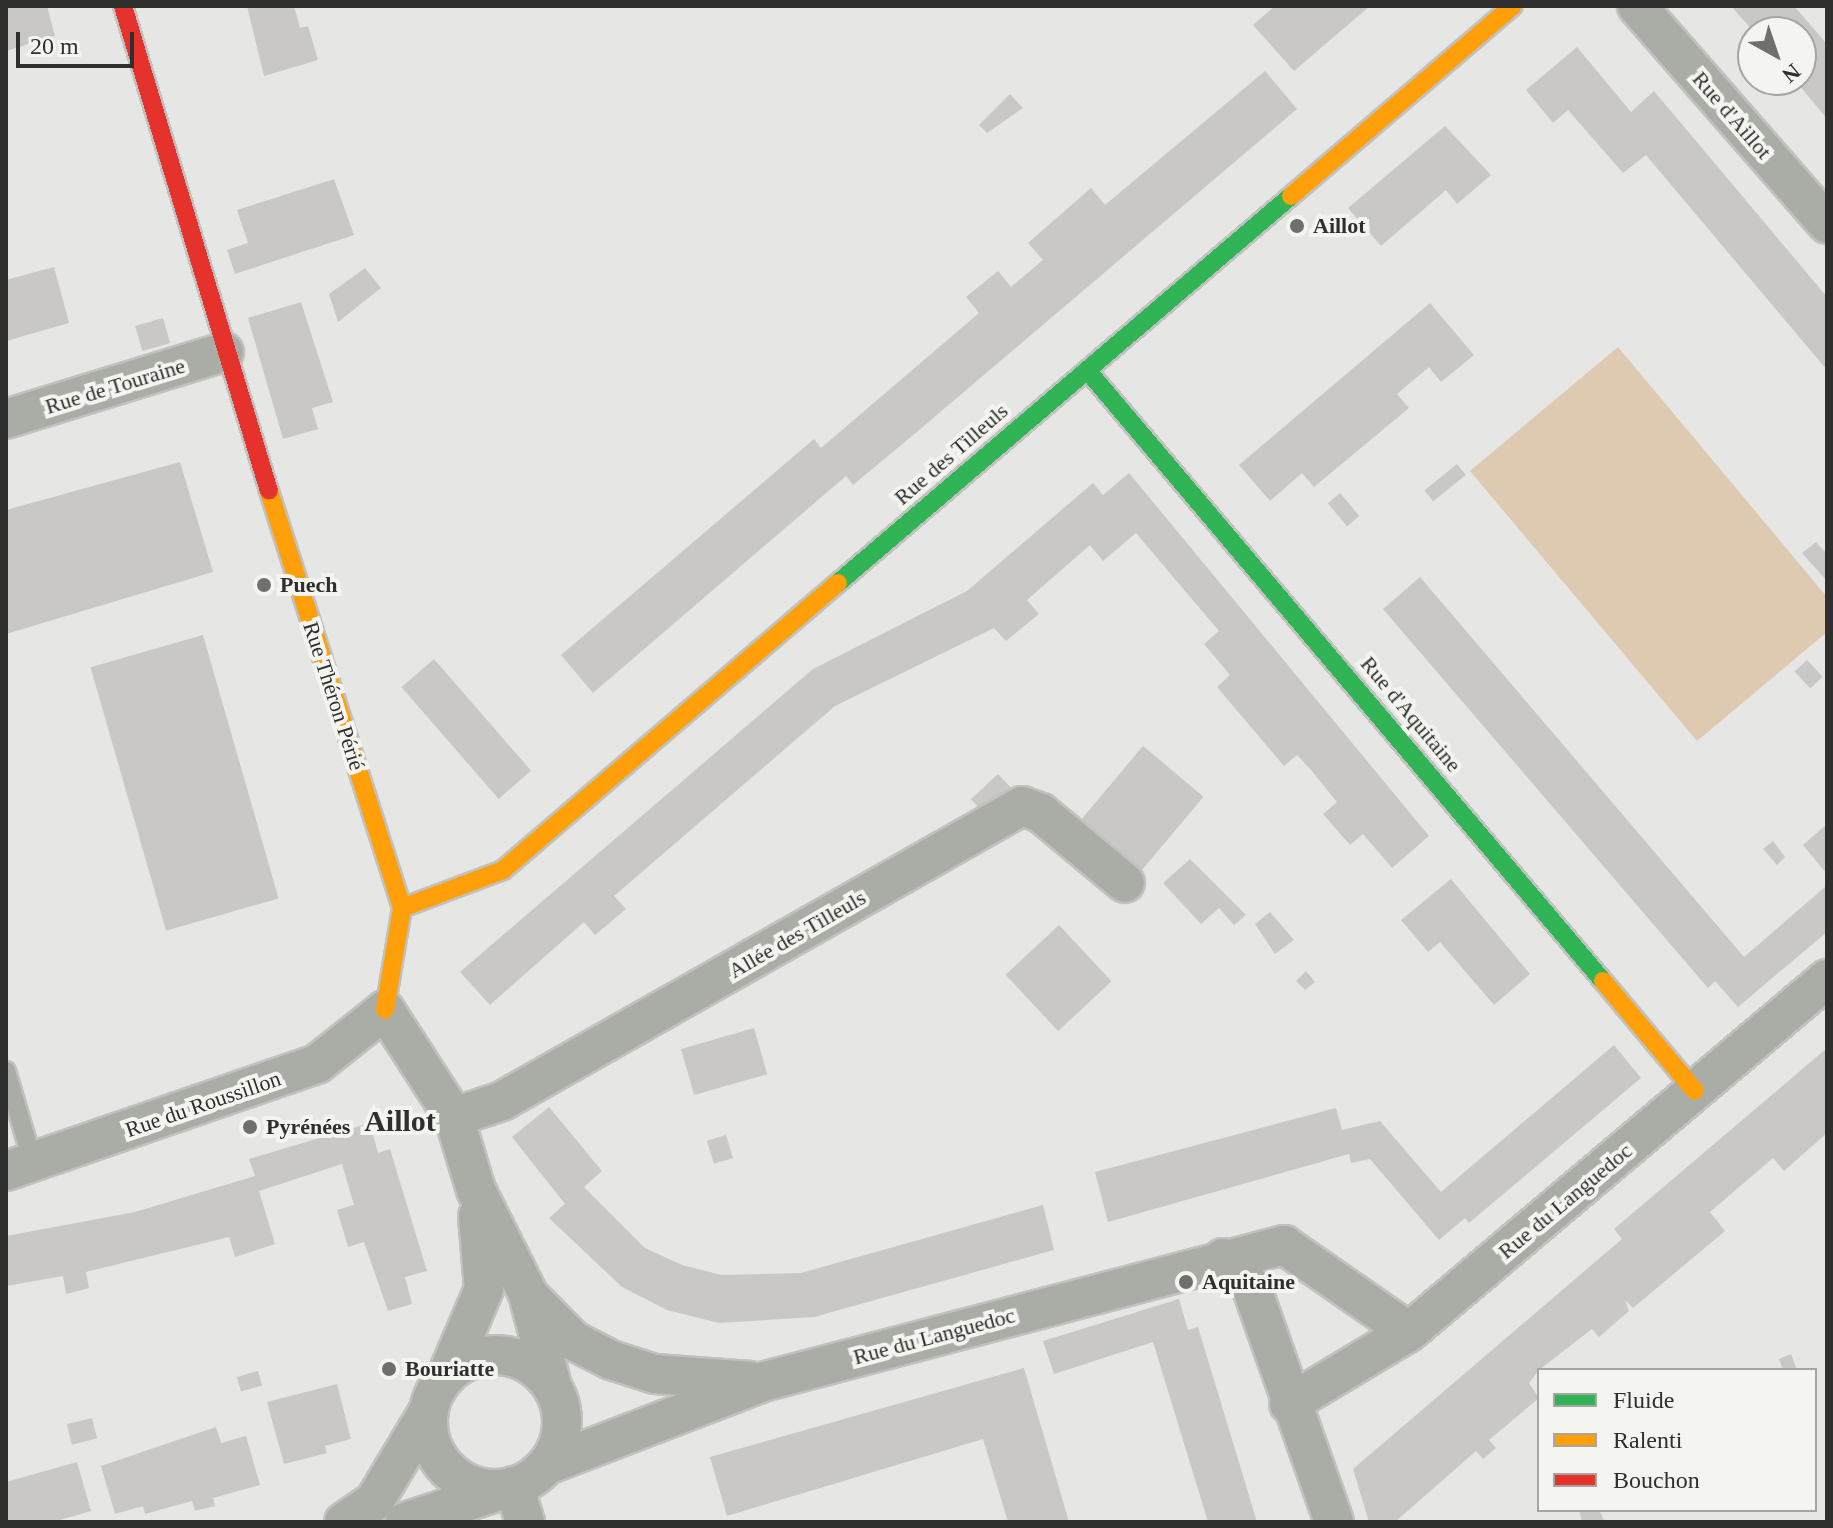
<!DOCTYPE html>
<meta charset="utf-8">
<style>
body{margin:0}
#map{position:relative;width:1833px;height:1528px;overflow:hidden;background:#e6e6e4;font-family:Georgia,serif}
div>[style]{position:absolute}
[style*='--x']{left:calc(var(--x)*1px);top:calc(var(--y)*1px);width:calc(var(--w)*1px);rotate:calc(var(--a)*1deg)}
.green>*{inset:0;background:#dec9b1}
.building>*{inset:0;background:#c9c8c7;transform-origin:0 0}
.roads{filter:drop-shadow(2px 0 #c1c1bf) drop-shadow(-2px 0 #c1c1bf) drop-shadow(0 2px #c1c1bf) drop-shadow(0 -2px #c1c1bf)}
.lane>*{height:18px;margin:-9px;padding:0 9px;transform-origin:9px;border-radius:9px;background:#aaada6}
.street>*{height:38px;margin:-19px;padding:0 19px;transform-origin:19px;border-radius:19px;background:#aaada6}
.street>.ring{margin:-19px;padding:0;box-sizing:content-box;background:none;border:38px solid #aaada6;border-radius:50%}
.fast>*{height:18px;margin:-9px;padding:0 9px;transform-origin:9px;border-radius:9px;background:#30b455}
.slow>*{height:18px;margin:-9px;padding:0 9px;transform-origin:9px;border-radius:9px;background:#ff9f0a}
.jam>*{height:18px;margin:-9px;padding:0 9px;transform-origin:9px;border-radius:9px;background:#e5322d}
.dots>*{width:22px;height:22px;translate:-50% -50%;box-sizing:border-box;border:4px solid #f4f5f0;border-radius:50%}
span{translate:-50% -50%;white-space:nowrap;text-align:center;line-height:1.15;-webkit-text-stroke:8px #f4f5f0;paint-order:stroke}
.street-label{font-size:22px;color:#2f2f2d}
.poi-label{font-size:22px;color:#2f2f2d;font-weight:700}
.left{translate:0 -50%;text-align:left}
.district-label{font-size:30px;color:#2f2f2d;font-weight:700}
.frame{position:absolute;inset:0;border:8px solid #2f2f2d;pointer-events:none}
.legend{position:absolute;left:1537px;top:1368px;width:280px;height:144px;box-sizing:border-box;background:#f4f5f0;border:2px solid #a5a6a2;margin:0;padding:10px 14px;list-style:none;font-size:24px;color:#2f2f2d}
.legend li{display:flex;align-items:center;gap:16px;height:40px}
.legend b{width:40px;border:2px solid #a5a6a2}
.north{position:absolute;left:1737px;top:16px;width:80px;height:80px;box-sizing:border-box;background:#f4f5f0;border:2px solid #a5a6a2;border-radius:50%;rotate:140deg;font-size:22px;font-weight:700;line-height:32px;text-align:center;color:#2f2f2d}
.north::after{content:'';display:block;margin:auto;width:28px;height:36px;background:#6f6f6d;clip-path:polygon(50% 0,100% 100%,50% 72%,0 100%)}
.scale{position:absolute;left:16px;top:32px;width:118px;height:36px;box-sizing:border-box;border:4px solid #2f2f2d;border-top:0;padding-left:10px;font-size:24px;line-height:28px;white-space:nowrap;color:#2f2f2d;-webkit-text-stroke:6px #f4f5f0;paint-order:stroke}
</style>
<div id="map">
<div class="green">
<i style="clip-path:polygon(1618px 347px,1827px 597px,1827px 632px,1697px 741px,1470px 471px)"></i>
</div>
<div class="building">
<i style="clip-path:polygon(6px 6px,47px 6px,55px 36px,6px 51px)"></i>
<i style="clip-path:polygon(247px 6px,294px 6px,300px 28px,308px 26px,318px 60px,264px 76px)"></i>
<i style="clip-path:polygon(1275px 6px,1370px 6px,1294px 71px,1253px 25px)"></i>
<i style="clip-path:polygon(1731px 6px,1794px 6px,1826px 43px,1827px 119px,1795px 80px,1801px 80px,1801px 32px,1754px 32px)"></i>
<i style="clip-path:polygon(1577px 47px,1631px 112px,1654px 91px,1827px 297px,1827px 370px,1646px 155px,1623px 173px,1568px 110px,1553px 123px,1526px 90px)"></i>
<i style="clip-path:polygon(1265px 71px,1297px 109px,918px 431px,853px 485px,846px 476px,593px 693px,561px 655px,814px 439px,821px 448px,979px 313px,966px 297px,998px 271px,1011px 287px,1043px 260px,1028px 243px,1091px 188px,1105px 205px)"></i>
<i style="clip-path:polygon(1010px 94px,1023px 108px,987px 133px,979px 125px)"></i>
<i style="clip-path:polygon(1445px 126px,1491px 175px,1457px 204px,1446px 190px,1381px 246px,1348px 208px)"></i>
<i style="clip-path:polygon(334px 179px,354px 235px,235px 274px,227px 250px,248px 243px,237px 210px)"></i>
<i style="clip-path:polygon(54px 267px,69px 323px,6px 341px,6px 280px)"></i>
<i style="clip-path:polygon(365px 268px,381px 288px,338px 322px,329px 294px)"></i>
<i style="clip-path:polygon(301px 302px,333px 402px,312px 408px,318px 429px,283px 439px,248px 318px)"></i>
<i style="clip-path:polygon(1430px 303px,1474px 355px,1441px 382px,1429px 367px,1397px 394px,1409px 408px,1314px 487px,1302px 473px,1270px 501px,1239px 465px)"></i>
<i style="left:163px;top:318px;width:26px;height:29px;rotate:74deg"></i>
<i style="clip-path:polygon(180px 462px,213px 572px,6px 634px,6px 510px)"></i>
<i style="left:1457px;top:464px;width:14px;height:42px;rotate:51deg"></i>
<i style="clip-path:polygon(1129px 473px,1429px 836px,1392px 868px,1363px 834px,1350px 845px,1323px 814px,1337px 802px,1311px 770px,1297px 755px,1284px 766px,1217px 687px,1230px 675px,1204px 644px,1219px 631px,1136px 533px,1103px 561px,1090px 545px,1027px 600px,1039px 614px,1006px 641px,994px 628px,835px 706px,614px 896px,626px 909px,595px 935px,584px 922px,490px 1005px,460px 972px,813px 669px,967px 591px,1093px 483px,1103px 495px)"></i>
<i style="left:1340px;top:493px;width:30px;height:16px;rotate:50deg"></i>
<i style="clip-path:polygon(1816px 542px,1827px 554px,1827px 581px,1802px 553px)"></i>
<i style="clip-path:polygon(1420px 577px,1744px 957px,1825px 887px,1827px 932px,1738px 1007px,1715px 981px,1708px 988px,1383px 609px)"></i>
<i style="left:203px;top:635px;width:274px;height:117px;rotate:74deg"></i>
<i style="left:434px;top:659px;width:148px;height:43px;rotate:49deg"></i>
<i style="left:1807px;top:660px;width:23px;height:17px;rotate:47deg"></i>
<i style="left:1143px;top:746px;width:79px;height:99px;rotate:40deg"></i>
<i style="left:998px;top:774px;width:22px;height:37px;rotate:47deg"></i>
<i style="clip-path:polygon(1827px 824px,1827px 874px,1803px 845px)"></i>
<i style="clip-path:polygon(1773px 841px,1785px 857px,1777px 865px,1763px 849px)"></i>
<i style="clip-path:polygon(1190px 859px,1246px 915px,1234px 925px,1219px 908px,1201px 924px,1163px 883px)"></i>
<i style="clip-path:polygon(1451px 879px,1530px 974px,1494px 1005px,1440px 942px,1428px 952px,1401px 920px)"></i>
<i style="clip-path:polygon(1270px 912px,1294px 940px,1275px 954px,1255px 924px)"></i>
<i style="left:1059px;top:925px;width:77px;height:73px;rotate:47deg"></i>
<i style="clip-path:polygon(1306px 971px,1315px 982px,1305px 990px,1296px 981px)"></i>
<i style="left:754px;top:1028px;width:48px;height:76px;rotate:74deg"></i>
<i style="clip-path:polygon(1614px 1045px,1641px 1078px,1469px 1223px,1465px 1218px,1439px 1240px,1370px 1159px,1351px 1163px,1349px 1154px,1108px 1222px,1095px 1172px,1336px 1108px,1342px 1130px,1380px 1121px,1441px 1192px)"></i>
<i style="clip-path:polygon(1827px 1048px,1827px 1133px,1784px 1171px,1773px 1158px,1710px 1212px,1725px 1231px,1633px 1308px,1625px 1300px,1629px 1311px,1599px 1337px,1592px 1329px,1539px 1370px,1529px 1383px,1539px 1398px,1489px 1440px,1496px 1448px,1483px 1459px,1476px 1451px,1395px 1522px,1369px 1522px,1353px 1469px,1622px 1239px,1614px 1229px)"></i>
<i style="clip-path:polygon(549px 1107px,602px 1171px,584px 1187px,645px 1248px,682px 1265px,722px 1275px,801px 1273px,1043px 1205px,1054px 1250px,814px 1317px,719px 1323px,667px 1310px,622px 1287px,549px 1218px,565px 1204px,512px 1137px)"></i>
<i style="clip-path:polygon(370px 1123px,378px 1153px,390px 1149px,427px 1271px,405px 1277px,412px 1304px,388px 1311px,364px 1242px,348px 1247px,337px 1210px,354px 1205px,342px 1164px,259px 1191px,275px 1244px,235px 1257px,229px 1237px,86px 1272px,89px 1288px,66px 1294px,63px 1276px,6px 1286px,6px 1236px,135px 1212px,255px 1176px,249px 1159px)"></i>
<i style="left:726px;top:1135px;width:24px;height:20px;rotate:73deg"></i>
<i style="clip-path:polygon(1179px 1299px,1188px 1330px,1198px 1327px,1257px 1522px,1208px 1522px,1153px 1342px,1054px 1374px,1043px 1341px)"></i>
<i style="clip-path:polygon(1791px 1354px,1797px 1370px,1783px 1370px,1779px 1359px)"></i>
<i style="clip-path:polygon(1024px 1368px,1069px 1522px,1008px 1522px,983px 1439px,727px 1516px,710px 1457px)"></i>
<i style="left:258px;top:1371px;width:15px;height:22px;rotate:74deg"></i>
<i style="clip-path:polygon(337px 1384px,351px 1439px,325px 1446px,327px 1453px,284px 1464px,267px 1402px)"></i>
<i style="left:92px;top:1418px;width:21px;height:26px;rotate:76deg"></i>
<i style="clip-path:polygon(216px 1427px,221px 1443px,246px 1436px,260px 1485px,213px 1498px,215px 1506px,195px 1511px,192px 1501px,145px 1514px,143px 1506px,115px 1514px,101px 1466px)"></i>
<i style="clip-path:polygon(77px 1462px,91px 1511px,53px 1522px,6px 1522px,6px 1482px)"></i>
<i style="clip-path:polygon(1579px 1510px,1599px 1510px,1605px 1522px,1582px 1522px)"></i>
</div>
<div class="roads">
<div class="lane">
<i style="--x:6;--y:1071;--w:96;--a:73.6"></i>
</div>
<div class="street">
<i style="--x:1637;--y:6;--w:289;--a:48.9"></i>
<i style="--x:6;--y:419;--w:228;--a:-17.1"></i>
<i style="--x:454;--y:1117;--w:51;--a:-18.4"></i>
<i style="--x:502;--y:1101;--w:598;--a:-29.57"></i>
<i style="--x:1022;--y:806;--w:20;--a:20"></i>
<i style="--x:1041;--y:813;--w:109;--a:39.8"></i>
<i style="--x:6;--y:1171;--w:329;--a:-19"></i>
<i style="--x:317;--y:1064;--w:87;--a:-38.5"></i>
<i style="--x:385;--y:1010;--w:127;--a:57.2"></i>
<i style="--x:454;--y:1117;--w:76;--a:73.2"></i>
<i style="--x:476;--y:1190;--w:116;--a:63.4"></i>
<i style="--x:528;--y:1294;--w:95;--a:75.4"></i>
<i style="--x:1223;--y:1258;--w:40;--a:45"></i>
<i style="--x:1251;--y:1286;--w:250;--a:70.6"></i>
<i style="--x:530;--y:1297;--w:62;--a:45"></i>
<i style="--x:574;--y:1341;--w:42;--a:27.2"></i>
<i style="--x:611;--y:1360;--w:46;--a:17.7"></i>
<i style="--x:655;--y:1374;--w:96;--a:4.2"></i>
<i class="ring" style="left:428px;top:1355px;width:96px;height:96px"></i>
<i style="--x:448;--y:1373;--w:91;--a:-66.8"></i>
<i style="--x:484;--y:1289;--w:73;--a:-94.7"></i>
<i style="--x:1289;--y:1404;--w:140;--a:-31"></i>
<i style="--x:1409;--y:1332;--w:547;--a:-40.18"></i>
<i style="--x:547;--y:1465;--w:235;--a:-21"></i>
<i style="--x:766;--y:1381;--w:536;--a:-14.71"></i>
<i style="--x:1284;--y:1245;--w:152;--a:34.8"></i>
<i style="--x:344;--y:1522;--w:36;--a:-34"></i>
<i style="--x:374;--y:1502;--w:107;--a:-59.1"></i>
<i style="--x:405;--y:1522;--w:115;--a:-18.3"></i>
<i style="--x:514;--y:1486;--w:38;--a:73"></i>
</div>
<div class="fast">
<i style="--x:1087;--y:370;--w:800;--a:49.82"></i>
<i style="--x:838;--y:583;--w:596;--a:-40.51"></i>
</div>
<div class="slow">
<i style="--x:1291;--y:196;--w:292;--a:-40.6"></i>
<i style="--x:269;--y:491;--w:438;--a:72.3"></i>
<i style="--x:402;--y:908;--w:103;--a:99.5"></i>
<i style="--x:402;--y:908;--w:108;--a:-20.6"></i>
<i style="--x:503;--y:870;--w:441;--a:-40.6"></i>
<i style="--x:1603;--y:981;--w:143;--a:50.1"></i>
</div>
<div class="jam">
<i style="--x:123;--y:6;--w:506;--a:73.25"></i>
</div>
</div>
<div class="dots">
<i style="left:1297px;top:226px;background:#6f6f6d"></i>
<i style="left:264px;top:585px;background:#6f6f6d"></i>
<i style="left:250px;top:1127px;background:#6f6f6d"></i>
<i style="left:1186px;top:1282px;background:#6f6f6d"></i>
<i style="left:389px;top:1369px;background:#6f6f6d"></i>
</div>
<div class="street-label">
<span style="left:1732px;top:115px;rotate:49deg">Rue d'Aillot</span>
<span style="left:115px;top:386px;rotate:-17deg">Rue de Touraine</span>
<span style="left:951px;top:454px;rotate:-41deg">Rue des Tilleuls</span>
<span style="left:334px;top:696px;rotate:72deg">Rue Théron Périé</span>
<span style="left:1411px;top:714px;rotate:50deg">Rue d'Aquitaine</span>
<span style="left:797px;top:934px;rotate:-30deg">Allée des Tilleuls</span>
<span style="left:203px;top:1104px;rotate:-19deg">Rue du Roussillon</span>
<span style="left:1565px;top:1201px;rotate:-40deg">Rue du Languedoc</span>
<span style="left:934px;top:1336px;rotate:-15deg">Rue du Languedoc</span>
</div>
<div class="poi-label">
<span class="left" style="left:1313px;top:226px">Aillot</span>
<span class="left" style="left:280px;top:585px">Puech</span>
<span class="left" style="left:266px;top:1127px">Pyrénées</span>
<span class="left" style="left:1202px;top:1282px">Aquitaine</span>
<span class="left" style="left:405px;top:1369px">Bouriatte</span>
</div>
<div class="district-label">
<span style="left:400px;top:1121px">Aillot</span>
</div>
<div class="frame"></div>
<ul class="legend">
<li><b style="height:10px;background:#30b455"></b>Fluide</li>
<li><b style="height:10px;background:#ff9f0a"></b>Ralenti</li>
<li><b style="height:10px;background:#e5322d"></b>Bouchon</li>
</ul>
<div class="north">N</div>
<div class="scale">20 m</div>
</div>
